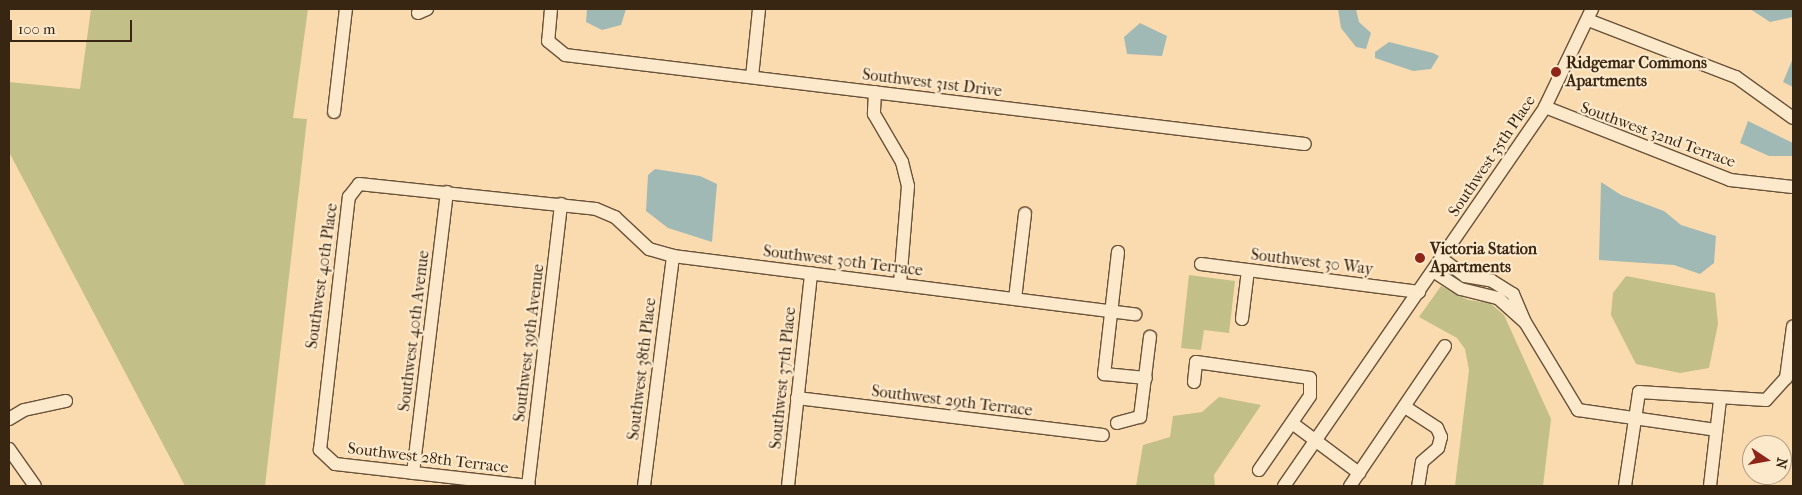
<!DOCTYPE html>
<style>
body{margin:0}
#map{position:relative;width:1802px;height:495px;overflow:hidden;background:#fadbaf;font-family:"IM FELL French Canon",serif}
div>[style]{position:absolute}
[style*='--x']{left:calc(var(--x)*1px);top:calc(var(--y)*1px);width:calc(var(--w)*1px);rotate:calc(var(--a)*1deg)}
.green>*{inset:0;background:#c2bf88}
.water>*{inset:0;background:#a1b9b4}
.roads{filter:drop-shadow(1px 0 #685239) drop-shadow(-1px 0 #685239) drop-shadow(0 1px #685239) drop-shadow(0 -1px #685239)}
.minor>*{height:12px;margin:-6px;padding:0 6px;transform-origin:6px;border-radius:6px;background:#fce8cb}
.dots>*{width:14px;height:14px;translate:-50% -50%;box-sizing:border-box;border:2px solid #fce8cb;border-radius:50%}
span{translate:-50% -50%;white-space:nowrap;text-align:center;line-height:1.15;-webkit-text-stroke:4.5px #fce8cb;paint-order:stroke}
.poi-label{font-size:16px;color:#382512;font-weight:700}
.left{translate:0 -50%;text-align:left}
.street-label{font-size:16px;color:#382512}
.frame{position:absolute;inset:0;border:10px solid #382512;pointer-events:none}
.north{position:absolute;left:1742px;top:435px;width:50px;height:50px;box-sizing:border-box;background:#fce8cb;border:1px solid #ae9a81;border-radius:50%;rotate:102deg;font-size:14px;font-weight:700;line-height:20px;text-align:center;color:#382512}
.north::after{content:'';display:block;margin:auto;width:18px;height:22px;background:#8f2418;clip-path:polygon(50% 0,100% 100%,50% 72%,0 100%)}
.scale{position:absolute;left:10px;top:20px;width:122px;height:22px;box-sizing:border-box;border:2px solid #382512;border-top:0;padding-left:6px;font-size:15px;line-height:18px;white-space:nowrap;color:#382512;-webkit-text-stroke:4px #fce8cb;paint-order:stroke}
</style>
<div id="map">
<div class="green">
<i style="clip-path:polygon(91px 9px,308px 9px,293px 118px,307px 119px,265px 486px,185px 486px,9px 152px,9px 82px,80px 89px)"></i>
<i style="clip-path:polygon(1189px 275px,1235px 281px,1229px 333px,1204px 330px,1201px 350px,1181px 348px)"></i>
<i style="clip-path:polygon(1626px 276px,1715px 293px,1718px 324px,1709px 368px,1680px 373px,1636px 364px,1611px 315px,1613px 293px)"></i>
<i style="clip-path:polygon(1441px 286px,1468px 300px,1490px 303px,1504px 315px,1551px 419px,1543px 486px,1455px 486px,1469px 370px,1465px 349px,1457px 338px,1419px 317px)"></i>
<i style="clip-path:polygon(1219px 397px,1261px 405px,1214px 475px,1215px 486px,1136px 486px,1143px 445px,1170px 437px,1173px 416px,1202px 412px)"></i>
</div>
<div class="water">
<i style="clip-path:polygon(587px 9px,626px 9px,621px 25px,602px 30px,586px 22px)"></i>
<i style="clip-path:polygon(1338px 9px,1356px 9px,1359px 22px,1371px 33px,1366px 49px,1356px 47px,1341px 28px)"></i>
<i style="clip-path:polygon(1750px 9px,1793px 9px,1793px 17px,1770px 22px)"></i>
<i style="clip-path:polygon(1140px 23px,1167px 36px,1162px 56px,1127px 54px,1124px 37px)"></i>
<i style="clip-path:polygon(1389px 42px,1433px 53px,1439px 56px,1431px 69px,1413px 71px,1375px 58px,1375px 52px)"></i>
<i style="clip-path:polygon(1793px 58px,1793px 87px,1783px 82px)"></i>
<i style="clip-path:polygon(1748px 121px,1793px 143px,1793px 156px,1769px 156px,1740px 143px)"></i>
<i style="clip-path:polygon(655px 169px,700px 176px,717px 184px,712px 242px,668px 228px,646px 211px,648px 175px)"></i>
<i style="clip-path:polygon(1601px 182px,1621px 195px,1664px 211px,1681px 225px,1716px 236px,1714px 263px,1700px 274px,1674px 265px,1599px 260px)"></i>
</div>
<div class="roads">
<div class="minor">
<i style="--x:551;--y:9;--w:32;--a:95"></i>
<i style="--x:548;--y:41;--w:22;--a:39"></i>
<i style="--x:565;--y:55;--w:745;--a:6.86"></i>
<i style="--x:418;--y:13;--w:10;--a:-24"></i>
<i style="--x:1588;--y:20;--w:159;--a:21.1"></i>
<i style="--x:1736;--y:77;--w:70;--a:35.7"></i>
<i style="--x:752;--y:77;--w:68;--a:-84.1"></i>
<i style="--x:875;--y:92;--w:22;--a:93"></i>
<i style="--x:874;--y:114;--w:56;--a:59.7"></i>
<i style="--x:902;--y:162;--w:25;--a:76"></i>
<i style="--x:908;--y:186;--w:98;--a:94.7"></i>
<i style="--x:1545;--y:107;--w:199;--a:21.5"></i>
<i style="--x:1730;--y:180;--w:63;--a:6.3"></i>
<i style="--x:334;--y:112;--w:104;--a:-83.4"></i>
<i style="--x:1118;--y:252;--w:123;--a:96.5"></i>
<i style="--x:1104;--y:374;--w:42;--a:5.4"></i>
<i style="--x:1442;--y:259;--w:29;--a:36"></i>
<i style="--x:1465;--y:276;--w:27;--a:10"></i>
<i style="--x:1492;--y:281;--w:25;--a:32"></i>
<i style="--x:1513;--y:294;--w:30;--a:67"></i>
<i style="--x:1525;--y:322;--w:103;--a:58.9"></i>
<i style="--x:1578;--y:410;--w:139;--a:8.2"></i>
<i style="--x:1201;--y:264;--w:220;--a:7.3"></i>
<i style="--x:1433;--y:271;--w:33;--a:33"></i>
<i style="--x:1461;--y:289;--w:38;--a:14"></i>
<i style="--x:1498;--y:298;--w:36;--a:42"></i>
<i style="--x:1015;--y:299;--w:86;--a:-83.3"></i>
<i style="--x:1242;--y:319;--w:49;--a:-83"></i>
<i style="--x:1194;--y:382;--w:20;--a:-84"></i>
<i style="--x:1196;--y:362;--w:115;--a:8"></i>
<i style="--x:1310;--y:378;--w:18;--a:90"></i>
<i style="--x:1310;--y:396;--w:90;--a:124.6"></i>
<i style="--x:797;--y:398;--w:308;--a:6.9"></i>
<i style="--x:1405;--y:407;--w:38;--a:33"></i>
<i style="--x:1437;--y:428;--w:10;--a:66"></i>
<i style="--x:1441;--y:437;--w:11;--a:105"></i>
<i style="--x:1438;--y:448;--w:21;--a:139"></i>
<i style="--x:1422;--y:462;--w:24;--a:99"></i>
<i style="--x:9;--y:419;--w:17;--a:-31"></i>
<i style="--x:24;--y:410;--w:43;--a:-12.1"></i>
<i style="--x:1117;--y:423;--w:24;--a:-15"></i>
<i style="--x:1140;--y:417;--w:81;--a:-82.9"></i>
<i style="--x:1292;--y:423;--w:84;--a:36.7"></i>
<i style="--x:9;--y:449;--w:45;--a:54.9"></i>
<i style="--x:413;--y:473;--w:283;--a:-83.1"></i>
<i style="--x:528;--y:486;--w:284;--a:-83.3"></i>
<i style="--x:529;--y:486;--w:195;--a:-173.5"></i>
<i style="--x:335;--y:464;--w:21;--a:-137"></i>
<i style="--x:320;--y:450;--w:255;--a:-83.5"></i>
<i style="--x:349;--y:197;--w:16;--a:-52"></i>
<i style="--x:359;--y:184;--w:238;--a:6"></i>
<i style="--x:596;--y:209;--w:21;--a:23"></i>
<i style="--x:615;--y:217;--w:47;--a:43.3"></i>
<i style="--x:649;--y:249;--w:25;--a:16"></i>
<i style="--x:673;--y:256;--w:466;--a:7.2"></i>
<i style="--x:644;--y:486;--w:232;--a:-82.8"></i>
<i style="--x:788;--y:486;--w:214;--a:-83.8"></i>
<i style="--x:1284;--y:486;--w:460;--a:-55.4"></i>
<i style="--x:1545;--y:107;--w:109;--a:-64.4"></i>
<i style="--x:1350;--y:486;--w:169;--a:-55.8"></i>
<i style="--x:1625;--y:486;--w:95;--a:-81.5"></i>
<i style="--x:1639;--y:392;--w:127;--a:3.6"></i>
<i style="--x:1766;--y:400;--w:30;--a:-48"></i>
<i style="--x:1786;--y:378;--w:52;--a:-82.3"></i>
<i style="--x:1710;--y:486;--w:88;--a:-83.4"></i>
</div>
</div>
<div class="dots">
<i style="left:1556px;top:72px;background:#8f2418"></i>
<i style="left:1420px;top:258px;background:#8f2418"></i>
</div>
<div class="poi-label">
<span class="left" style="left:1566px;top:72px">Ridgemar Commons<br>Apartments</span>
<span class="left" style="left:1430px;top:258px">Victoria Station<br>Apartments</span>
</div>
<div class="street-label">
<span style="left:932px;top:83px;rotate:7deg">Southwest 31st Drive</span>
<span style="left:1658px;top:135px;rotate:20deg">Southwest 32nd Terrace</span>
<span style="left:1492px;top:156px;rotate:-56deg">Southwest 35th Place</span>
<span style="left:843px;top:261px;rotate:7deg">Southwest 30th Terrace</span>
<span style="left:1312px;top:262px;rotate:7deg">Southwest 30 Way</span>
<span style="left:322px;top:276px;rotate:-82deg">Southwest 40th Place</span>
<span style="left:414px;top:331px;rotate:-83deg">Southwest 40th Avenue</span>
<span style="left:529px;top:343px;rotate:-83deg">Southwest 39th Avenue</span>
<span style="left:642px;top:369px;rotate:-83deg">Southwest 38th Place</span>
<span style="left:783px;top:378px;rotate:-84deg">Southwest 37th Place</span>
<span style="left:952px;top:401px;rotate:7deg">Southwest 29th Terrace</span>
<span style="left:428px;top:458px;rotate:7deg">Southwest 28th Terrace</span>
</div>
<div class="frame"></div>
<div class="north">N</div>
<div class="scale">100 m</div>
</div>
